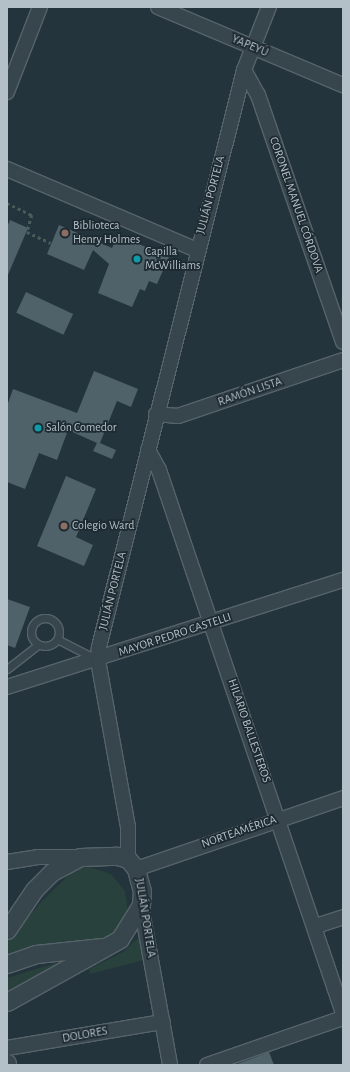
<!DOCTYPE html>
<meta charset="utf-8">
<style>
body{margin:0}
#map{position:relative;width:350px;height:1072px;overflow:hidden;background:#24343c;font-family:"Alegreya Sans",sans-serif}
div>[style]{position:absolute}
[style*='--x']{left:calc(var(--x)*1px);top:calc(var(--y)*1px);width:calc(var(--w)*1px);rotate:calc(var(--a)*1deg)}
.green>*{inset:0;background:#29413c}
.building>*{inset:0;background:#4f6169;transform-origin:0 0}
.path>*{height:2.5px;margin-top:-1.25px;transform-origin:0;background:repeating-linear-gradient(90deg,#485e5a 0 3px,transparent 0 6px)}
.roads{filter:drop-shadow(1px 0 #56636a) drop-shadow(-1px 0 #56636a) drop-shadow(0 1px #56636a) drop-shadow(0 -1px #56636a)}
.service>*{height:7px;margin:-3.5px;padding:0 3.5px;transform-origin:3.5px;border-radius:3.5px;background:#37454c}
.service>.ring{margin:-3.5px;padding:0;box-sizing:content-box;background:none;border:7px solid #37454c;border-radius:50%}
.minor>*{height:14px;margin:-7px;padding:0 7px;transform-origin:7px;border-radius:7px;background:#37454c}
.tertiary>*{height:17px;margin:-8.5px;padding:0 8.5px;transform-origin:8.5px;border-radius:8.5px;background:#37454c}
.dots>*{width:11px;height:11px;translate:-50% -50%;box-sizing:border-box;border:2px solid #1d2a31;border-radius:50%}
span{translate:-50% -50%;white-space:nowrap;text-align:center;line-height:1.15;-webkit-text-stroke:3.5px #1d2a31;paint-order:stroke}
.street-label{font-size:12px;color:#b3c0c7}
.poi-label{font-size:12px;color:#b3c0c7}
.left{translate:0 -50%;text-align:left}
.frame{position:absolute;inset:0;border:8px solid #b3c0c7;pointer-events:none}
</style>
<div id="map">
<div class="green">
<i style="clip-path:polygon(89px 867px,111px 874px,125px 891px,128px 912px,118px 931px,104px 939px,7px 957px,7px 942px,43px 900px,76px 868px)"></i>
<i style="clip-path:polygon(140px 936px,144px 960px,90px 974px,89px 969px,123px 952px)"></i>
<i style="clip-path:polygon(59px 962px,61px 963px,7px 993px,7px 978px)"></i>
</div>
<div class="building">
<i style="clip-path:polygon(10px 220px,28px 228px,7px 277px,7px 227px)"></i>
<i style="clip-path:polygon(59px 225px,112px 248px,118px 235px,169px 257px,157px 284px,149px 281px,145px 291px,140px 289px,132px 307px,98px 293px,109px 264px,93px 250px,84px 270px,47px 254px)"></i>
<i style="left:26px;top:292px;width:52px;height:23px;rotate:25deg"></i>
<i style="clip-path:polygon(94px 371px,138px 389px,131px 407px,117px 401px,100px 443px,116px 450px,112px 459px,93px 451px,97px 443px,68px 430px,57px 460px,39px 453px,25px 489px,7px 482px,7px 406px,13px 389px,77px 413px)"></i>
<i style="clip-path:polygon(66px 476px,96px 489px,76px 537px,93px 545px,84px 566px,37px 546px)"></i>
<i style="clip-path:polygon(7px 599px,30px 607px,15px 648px,7px 645px)"></i>
<i style="clip-path:polygon(269px 1052px,274px 1065px,237px 1065px,237px 1064px)"></i>
</div>
<div class="path">
<i style="--x:7;--y:203;--w:28;--a:26"></i>
<i style="--x:32;--y:215;--w:18;--a:106"></i>
<i style="--x:27;--y:232;--w:26;--a:25"></i>
</div>
<div class="roads">
<div class="service">
<i class="ring" style="left:31px;top:618px;width:21px;height:21px"></i>
<i style="--x:57;--y:639;--w:44;--a:27.1"></i>
<i style="--x:7;--y:669;--w:39;--a:-38"></i>
</div>
<div class="minor">
<i style="--x:158;--y:7;--w:201;--a:22.9"></i>
<i style="--x:244;--y:70;--w:29;--a:61"></i>
<i style="--x:258;--y:95;--w:261;--a:71"></i>
<i style="--x:7;--y:92;--w:91;--a:-68.8"></i>
<i style="--x:7;--y:169;--w:207;--a:23.1"></i>
<i style="--x:156;--y:414;--w:22;--a:5"></i>
<i style="--x:178;--y:416;--w:174;--a:-18.7"></i>
<i style="--x:148;--y:450;--w:23;--a:61"></i>
<i style="--x:159;--y:470;--w:573;--a:71.28"></i>
<i style="--x:7;--y:687;--w:353;--a:-17.7"></i>
<i style="--x:128;--y:859;--w:32;--a:-90"></i>
<i style="--x:128;--y:827;--w:170;--a:-100.2"></i>
<i style="--x:98;--y:660;--w:13;--a:-86"></i>
<i style="--x:99;--y:647;--w:595;--a:-75.89"></i>
<i style="--x:244;--y:70;--w:68;--a:-68.4"></i>
<i style="--x:7;--y:862;--w:31;--a:-9"></i>
<i style="--x:38;--y:857;--w:42;--a:0"></i>
<i style="--x:136;--y:869;--w:219;--a:-18.9"></i>
<i style="--x:141;--y:905;--w:163;--a:79.7"></i>
<i style="--x:316;--y:926;--w:28;--a:-18"></i>
<i style="--x:7;--y:1048;--w:158;--a:-9.5"></i>
<i style="--x:207;--y:1065;--w:144;--a:-19.1"></i>
</div>
<div class="tertiary">
<i style="--x:7;--y:930;--w:48;--a:-56"></i>
<i style="--x:34;--y:890;--w:25;--a:-45"></i>
<i style="--x:52;--y:872;--w:32;--a:-28"></i>
<i style="--x:80;--y:857;--w:37;--a:-2"></i>
<i style="--x:117;--y:856;--w:11;--a:15"></i>
<i style="--x:128;--y:859;--w:13;--a:51"></i>
<i style="--x:136;--y:869;--w:23;--a:75"></i>
<i style="--x:142;--y:891;--w:14;--a:94"></i>
<i style="--x:141;--y:905;--w:40;--a:122"></i>
<i style="--x:120;--y:939;--w:129;--a:150.9"></i>
<i style="--x:7;--y:964;--w:31;--a:-19"></i>
<i style="--x:36;--y:954;--w:67;--a:-6"></i>
<i style="--x:7;--y:1063;--w:2;--a:90"></i>
</div>
</div>
<div class="dots">
<i style="left:65px;top:233px;background:#8d6e63"></i>
<i style="left:137px;top:259px;background:#0f9aa8"></i>
<i style="left:38px;top:428px;background:#0f9aa8"></i>
<i style="left:64px;top:526px;background:#8d6e63"></i>
</div>
<div class="street-label">
<span style="left:250px;top:46px;rotate:23deg">YAPEYÚ</span>
<span style="left:211px;top:195px;rotate:-75deg">JULIÁN PORTELA</span>
<span style="left:296px;top:205px;rotate:71deg">CORONEL MANUEL CÓRDOVA</span>
<span style="left:250px;top:392px;rotate:-19deg">RAMÓN LISTA</span>
<span style="left:113px;top:591px;rotate:-76deg">JULIÁN PORTELA</span>
<span style="left:175px;top:635px;rotate:-18deg">MAYOR PEDRO CASTELLI</span>
<span style="left:249px;top:731px;rotate:71deg">HILARIO BALLESTEROS</span>
<span style="left:239px;top:832px;rotate:-19deg">NORTEAMÉRICA</span>
<span style="left:145px;top:918px;rotate:81deg">JULIÁN PORTELA</span>
<span style="left:85px;top:1035px;rotate:-10deg">DOLORES</span>
</div>
<div class="poi-label">
<span class="left" style="left:73px;top:233px">Biblioteca<br>Henry Holmes</span>
<span class="left" style="left:145px;top:259px">Capilla<br>McWilliams</span>
<span class="left" style="left:46px;top:428px">Salón Comedor</span>
<span class="left" style="left:72px;top:526px">Colegio Ward</span>
</div>
<div class="frame"></div>
</div>
